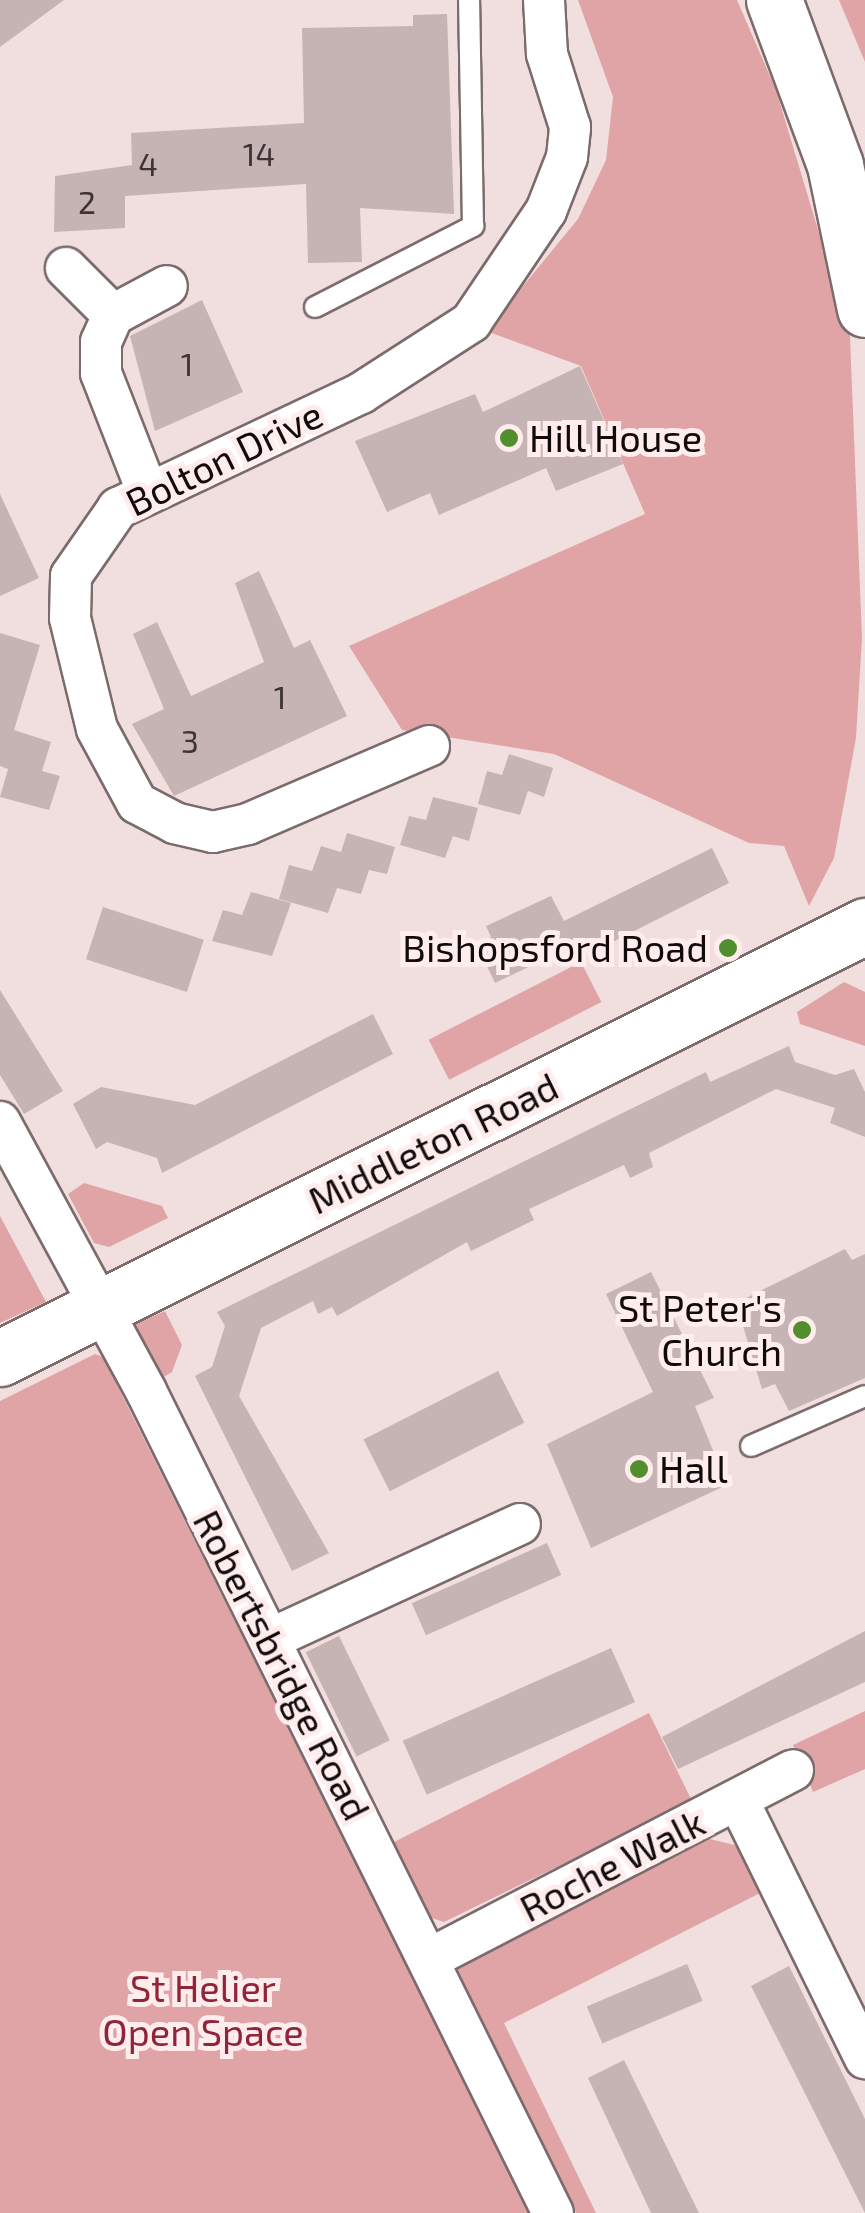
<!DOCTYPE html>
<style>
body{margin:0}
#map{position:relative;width:865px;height:2213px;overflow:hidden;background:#f1dfdf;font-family:"Exo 2",sans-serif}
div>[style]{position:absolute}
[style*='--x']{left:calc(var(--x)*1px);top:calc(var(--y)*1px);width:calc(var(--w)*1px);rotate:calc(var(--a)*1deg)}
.green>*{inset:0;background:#e0a4a6;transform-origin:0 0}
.building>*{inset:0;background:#c6b4b5;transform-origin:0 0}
.roads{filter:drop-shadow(2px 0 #7b6b6c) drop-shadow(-2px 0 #7b6b6c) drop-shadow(0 2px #7b6b6c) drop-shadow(0 -2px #7b6b6c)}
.lane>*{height:20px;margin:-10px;padding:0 10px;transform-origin:10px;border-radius:10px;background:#fff}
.street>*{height:40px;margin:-20px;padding:0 20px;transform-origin:20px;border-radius:20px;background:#fff}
.secondary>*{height:55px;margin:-27.5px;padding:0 27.5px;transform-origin:27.5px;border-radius:27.5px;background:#fff}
.primary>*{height:55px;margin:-27.5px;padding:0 27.5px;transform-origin:27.5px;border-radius:27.5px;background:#fff}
.dots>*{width:28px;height:28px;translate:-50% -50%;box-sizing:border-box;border:5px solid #ffeced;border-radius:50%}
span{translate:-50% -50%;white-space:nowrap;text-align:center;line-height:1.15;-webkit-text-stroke:10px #ffeced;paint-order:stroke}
.number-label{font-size:32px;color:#3e3435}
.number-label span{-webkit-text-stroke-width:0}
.poi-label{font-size:38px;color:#100a0a}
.left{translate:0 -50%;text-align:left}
.right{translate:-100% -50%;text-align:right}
.street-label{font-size:38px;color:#100a0a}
.park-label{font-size:38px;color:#912437}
</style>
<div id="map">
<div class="green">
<i style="clip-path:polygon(578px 0,737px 0,776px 90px,850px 336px,862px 638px,856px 738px,834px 858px,809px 906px,784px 846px,749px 843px,554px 754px,402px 730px,349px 646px,645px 514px,581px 366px,486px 331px,578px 219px,606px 160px,613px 97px)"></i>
<i style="clip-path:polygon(839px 0,865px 0,865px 62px)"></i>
<i style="left:581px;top:962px;width:45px;height:171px;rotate:63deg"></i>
<i style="clip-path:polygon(844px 982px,865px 992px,865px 1046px,800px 1024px,797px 1012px)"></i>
<i style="clip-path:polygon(84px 1183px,162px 1206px,168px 1218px,109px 1247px,94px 1243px,68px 1194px)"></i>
<i style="clip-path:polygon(0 1216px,46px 1302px,0 1323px)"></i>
<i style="clip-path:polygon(165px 1311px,182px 1345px,172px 1372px,154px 1383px,129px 1327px)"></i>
<i style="clip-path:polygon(95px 1354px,103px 1357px,530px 2213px,0 2213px,0 1401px)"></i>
<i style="clip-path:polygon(865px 1711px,865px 1769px,813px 1792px,793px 1745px)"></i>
<i style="clip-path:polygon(649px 1713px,692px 1801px,444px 1922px,429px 1917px,394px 1842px)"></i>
<i style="clip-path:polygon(706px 1838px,754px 1850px,770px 1888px,504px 2023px,596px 2213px,576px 2213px,454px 1964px)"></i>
</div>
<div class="building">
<i style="clip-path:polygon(0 0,64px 0,0 47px)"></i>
<i style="clip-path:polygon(447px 14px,454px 214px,360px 208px,362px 262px,308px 263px,306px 184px,125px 196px,125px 228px,54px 232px,55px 176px,132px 165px,131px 133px,304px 123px,302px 28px,413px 26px,413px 15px)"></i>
<i style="clip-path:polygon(202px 300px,243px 392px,155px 431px,130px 336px)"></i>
<i style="clip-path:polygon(580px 366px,623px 464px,556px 491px,546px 468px,439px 515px,430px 493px,387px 512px,355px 441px,475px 394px,483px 412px)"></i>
<i style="clip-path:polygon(0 494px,39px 578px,0 596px)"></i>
<i style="clip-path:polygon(259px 571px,294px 648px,310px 640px,347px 716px,174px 796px,132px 724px,164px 709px,133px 634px,157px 622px,191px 696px,264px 662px,235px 583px)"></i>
<i style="clip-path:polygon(0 633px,40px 645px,14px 730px,51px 742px,42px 771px,60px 776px,49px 810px,0 797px,8px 769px,0 766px)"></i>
<i style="clip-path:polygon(509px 754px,553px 768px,544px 797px,528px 791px,520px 815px,478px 804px,487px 771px,502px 775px)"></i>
<i style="clip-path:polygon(433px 797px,478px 808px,469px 841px,453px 836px,445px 858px,400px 845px,409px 816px,426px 820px)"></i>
<i style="clip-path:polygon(347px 833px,395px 847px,387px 874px,369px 870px,361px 894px,337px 888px,328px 913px,279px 899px,289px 865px,312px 871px,321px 846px,341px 852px)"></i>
<i style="clip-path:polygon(712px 848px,729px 883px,591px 953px,585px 940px,495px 983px,476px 943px,491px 937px,486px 926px,551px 896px,564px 921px)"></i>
<i style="clip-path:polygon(251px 892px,291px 903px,272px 956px,212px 941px,223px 910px,242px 915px)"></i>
<i style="left:103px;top:907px;width:106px;height:55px;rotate:18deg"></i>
<i style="clip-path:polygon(0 990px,63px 1091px,24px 1114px,0 1075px)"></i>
<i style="clip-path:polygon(373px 1014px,393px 1054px,162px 1173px,157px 1158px,107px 1142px,96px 1149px,73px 1104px,101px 1087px,195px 1105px)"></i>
<i style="clip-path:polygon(789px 1046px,795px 1062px,835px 1075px,854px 1069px,865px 1092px,865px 1137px,830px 1123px,835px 1108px,776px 1089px,649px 1153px,653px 1167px,630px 1178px,624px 1165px,529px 1209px,534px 1220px,471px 1251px,467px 1242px,337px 1316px,332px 1307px,318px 1314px,313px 1301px,261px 1328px,239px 1396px,329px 1553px,292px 1571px,195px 1376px,212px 1367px,225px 1326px,217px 1312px,706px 1072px,710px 1082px)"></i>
<i style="clip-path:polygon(845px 1249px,852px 1260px,865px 1254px,865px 1378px,789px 1411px,775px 1384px,762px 1389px,736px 1303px)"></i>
<i style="clip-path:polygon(651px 1272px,714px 1398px,695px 1406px,727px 1485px,591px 1548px,547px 1444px,653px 1392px,606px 1294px)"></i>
<i style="left:498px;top:1371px;width:58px;height:151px;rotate:63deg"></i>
<i style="left:547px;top:1543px;width:35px;height:148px;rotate:66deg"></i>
<i style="clip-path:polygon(865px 1631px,865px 1682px,678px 1769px,662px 1737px)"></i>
<i style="left:339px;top:1636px;width:116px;height:37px;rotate:64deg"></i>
<i style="left:611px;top:1648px;width:59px;height:228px;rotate:66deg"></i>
<i style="left:687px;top:1964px;width:40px;height:109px;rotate:67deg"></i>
<i style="clip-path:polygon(789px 1966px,865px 2119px,865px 2213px,751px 1986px)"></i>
<i style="clip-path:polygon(624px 2060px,699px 2213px,651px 2213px,588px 2078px)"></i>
</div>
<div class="roads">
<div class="lane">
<i style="--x:315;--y:307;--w:178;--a:-27.1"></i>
<i style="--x:473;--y:226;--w:226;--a:-91"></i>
<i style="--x:751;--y:1446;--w:124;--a:-23.7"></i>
</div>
<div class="street">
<i style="--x:66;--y:268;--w:66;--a:45"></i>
<i style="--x:147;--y:491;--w:127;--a:-111.3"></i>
<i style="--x:101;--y:373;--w:31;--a:-90"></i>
<i style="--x:101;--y:342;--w:30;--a:-66"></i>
<i style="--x:113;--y:315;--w:61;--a:-28.2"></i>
<i style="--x:429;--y:746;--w:197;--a:156.7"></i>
<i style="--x:248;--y:824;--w:36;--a:167"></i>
<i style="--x:213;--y:832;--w:39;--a:-167"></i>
<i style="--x:175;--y:823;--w:43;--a:-152.2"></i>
<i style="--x:137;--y:803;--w:84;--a:-118.4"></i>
<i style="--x:97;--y:729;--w:114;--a:-103.7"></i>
<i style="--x:70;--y:618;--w:42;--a:-88.6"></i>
<i style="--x:71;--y:576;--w:83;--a:-55.3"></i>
<i style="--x:118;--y:508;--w:269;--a:-25.3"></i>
<i style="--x:361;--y:393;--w:131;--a:-32.8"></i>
<i style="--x:471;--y:322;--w:134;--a:-56"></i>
<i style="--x:546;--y:211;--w:58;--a:-68.7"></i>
<i style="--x:567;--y:157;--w:30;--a:-84"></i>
<i style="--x:570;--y:127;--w:77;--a:-107.5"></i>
<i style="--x:547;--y:54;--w:54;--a:-93.2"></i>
<i style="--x:0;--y:1122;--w:306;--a:61.5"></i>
<i style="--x:146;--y:1391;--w:917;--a:63.66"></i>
<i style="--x:270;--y:1639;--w:275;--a:-24.7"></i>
<i style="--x:738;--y:1800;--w:288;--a:63.8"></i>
<i style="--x:429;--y:1959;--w:410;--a:-27.4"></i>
</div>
<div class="secondary">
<i style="--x:0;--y:1358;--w:967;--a:-26.54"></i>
</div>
<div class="primary">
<i style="--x:774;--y:0;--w:176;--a:69.7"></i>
<i style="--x:835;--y:165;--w:147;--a:78.2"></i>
</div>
</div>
<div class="dots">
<i style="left:509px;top:438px;background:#508e2e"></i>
<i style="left:728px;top:948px;background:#508e2e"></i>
<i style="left:802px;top:1330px;background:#508e2e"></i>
<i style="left:639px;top:1469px;background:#508e2e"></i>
</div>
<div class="number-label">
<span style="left:259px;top:153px">14</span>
<span style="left:148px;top:163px">4</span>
<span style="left:87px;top:201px">2</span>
<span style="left:187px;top:363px">1</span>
<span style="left:280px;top:696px">1</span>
<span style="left:190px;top:740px">3</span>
</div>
<div class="poi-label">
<span class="left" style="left:529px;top:438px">Hill House</span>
<span class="right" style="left:708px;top:948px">Bishopsford Road</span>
<span class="right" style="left:782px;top:1330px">St Peter's<br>Church</span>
<span class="left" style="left:659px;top:1469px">Hall</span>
</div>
<div class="street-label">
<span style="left:224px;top:458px;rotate:-26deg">Bolton Drive</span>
<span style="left:433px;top:1143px;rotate:-26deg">Middleton Road</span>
<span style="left:282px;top:1665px;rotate:63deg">Robertsbridge Road</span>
<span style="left:612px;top:1865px;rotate:-27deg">Roche Walk</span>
</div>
<div class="park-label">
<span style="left:203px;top:2010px">St Helier<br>Open Space</span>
</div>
</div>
